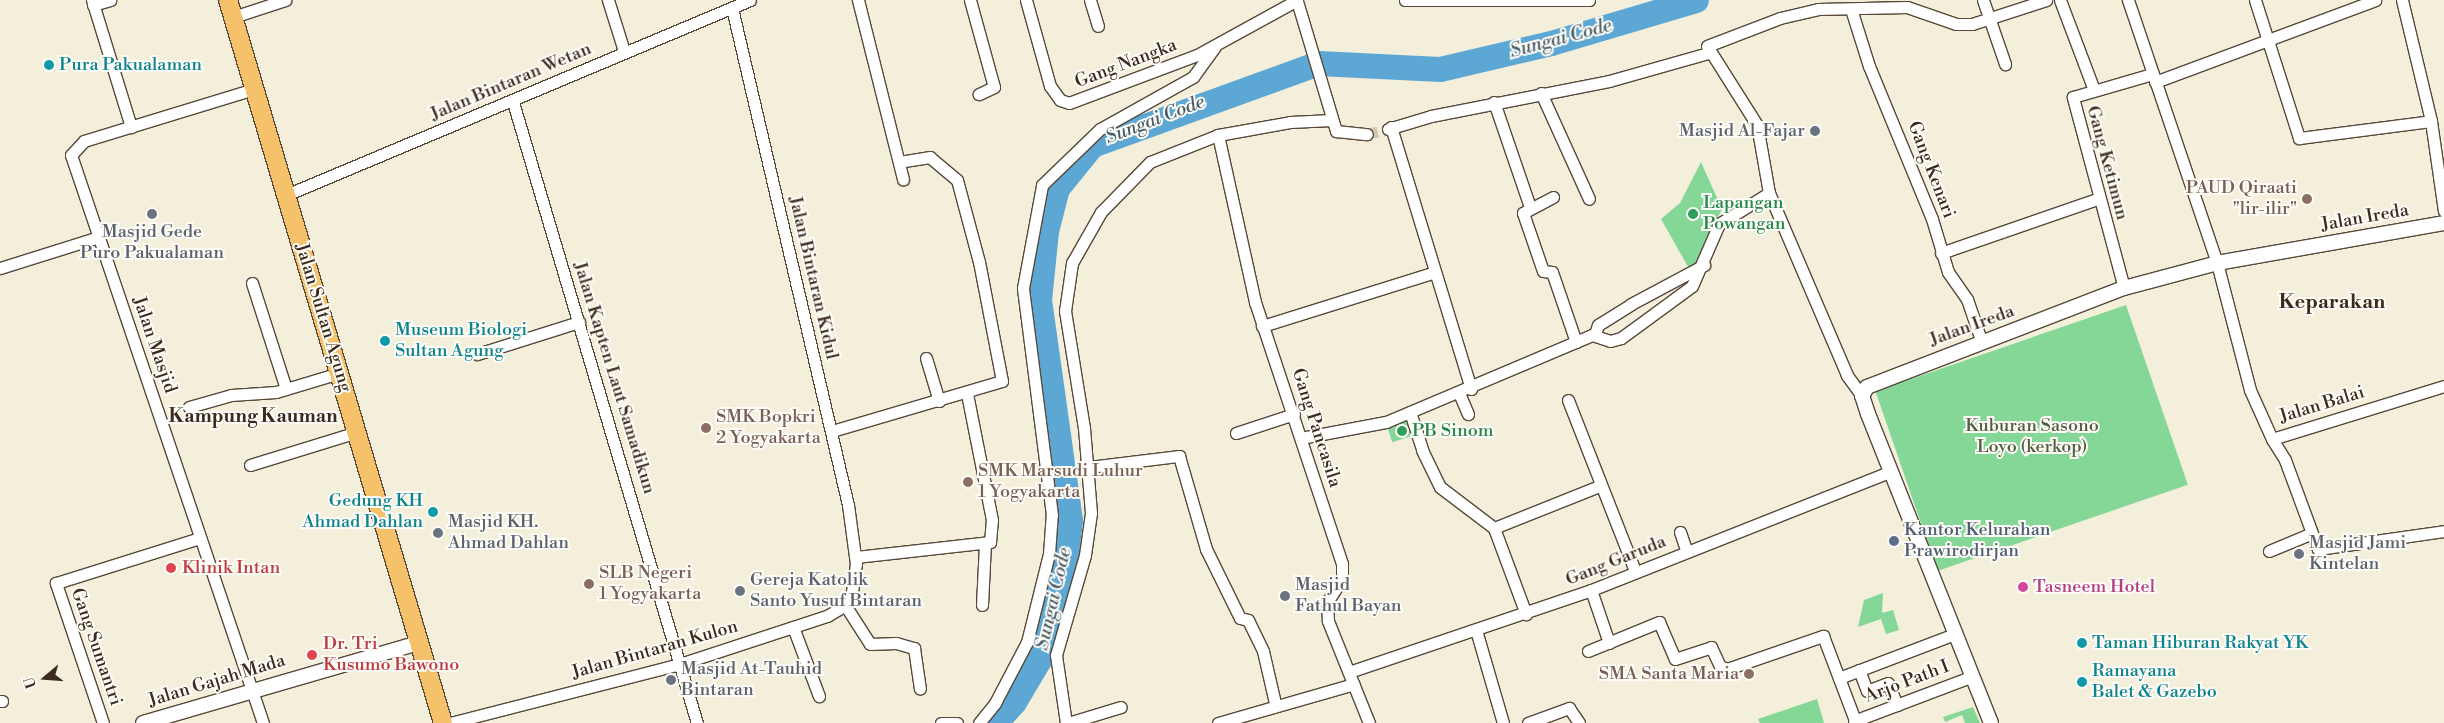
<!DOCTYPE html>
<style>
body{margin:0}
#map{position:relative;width:2444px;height:723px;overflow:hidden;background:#f4efdb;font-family:"Libre Bodoni",serif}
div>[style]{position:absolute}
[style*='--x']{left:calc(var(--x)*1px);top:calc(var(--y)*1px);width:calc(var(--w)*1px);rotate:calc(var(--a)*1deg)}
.green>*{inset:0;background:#85d798;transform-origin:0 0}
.river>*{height:25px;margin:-12.5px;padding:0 12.5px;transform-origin:12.5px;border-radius:12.5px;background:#5ca7d4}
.minor-tunnel>*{height:11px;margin-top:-5.5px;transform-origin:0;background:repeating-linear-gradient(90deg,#cfc8b5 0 11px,transparent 0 16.5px)}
.roads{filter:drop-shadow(1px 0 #57483a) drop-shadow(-1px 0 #57483a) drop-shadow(0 1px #57483a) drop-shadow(0 -1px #57483a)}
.minor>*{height:11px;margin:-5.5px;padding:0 5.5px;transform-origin:5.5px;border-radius:5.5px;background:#fff}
.tertiary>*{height:14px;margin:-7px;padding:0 7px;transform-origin:7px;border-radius:7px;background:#fff}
.primary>*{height:18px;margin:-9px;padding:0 9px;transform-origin:9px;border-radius:9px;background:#f5c16b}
.dots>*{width:14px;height:14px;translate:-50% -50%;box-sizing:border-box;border:2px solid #fdfcf7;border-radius:50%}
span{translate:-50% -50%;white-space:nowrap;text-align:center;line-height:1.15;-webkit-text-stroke:4px #fdfcf7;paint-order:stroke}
.street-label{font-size:18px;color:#3b2a1e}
.culture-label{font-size:18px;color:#0d838f}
.left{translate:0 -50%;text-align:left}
.right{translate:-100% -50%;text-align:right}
.worship-label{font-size:18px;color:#5b616d}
.education-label{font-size:18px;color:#785e54}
.leisure-label{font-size:18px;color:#27864d}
.park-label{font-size:18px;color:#515e43}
.service-label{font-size:18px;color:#4e5e75}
.health-label{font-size:18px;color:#be3a42}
.hotel-label{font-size:18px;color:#b23c85}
.water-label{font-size:19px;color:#485c67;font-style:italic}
.neighbourhood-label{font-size:19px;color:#3b2a1e;font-weight:700}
.quarter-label{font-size:20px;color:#3b2a1e;font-weight:700}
.north{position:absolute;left:20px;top:653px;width:50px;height:50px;-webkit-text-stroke:4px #fdfcf7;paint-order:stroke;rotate:252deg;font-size:14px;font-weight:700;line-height:20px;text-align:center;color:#3b2a1e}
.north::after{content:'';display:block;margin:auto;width:18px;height:22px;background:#3b2a1e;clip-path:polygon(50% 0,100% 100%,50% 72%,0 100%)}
</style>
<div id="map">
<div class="green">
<i style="clip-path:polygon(1701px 162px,1722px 209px,1691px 272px,1661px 219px,1680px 203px)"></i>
<i style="left:2126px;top:305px;width:190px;height:265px;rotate:71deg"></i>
<i style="left:1412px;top:419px;width:16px;height:26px;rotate:72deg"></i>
<i style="clip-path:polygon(1883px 593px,1882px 613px,1893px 610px,1899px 630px,1886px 634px,1881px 619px,1858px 627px,1864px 600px)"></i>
<i style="clip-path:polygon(1817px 699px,1824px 723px,1760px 723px,1758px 719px)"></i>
<i style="clip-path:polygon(1973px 707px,1980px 723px,1965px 723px,1962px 715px,1945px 722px,1943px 717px)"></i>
</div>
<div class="river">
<i style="--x:995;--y:723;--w:28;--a:-48"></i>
<i style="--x:1014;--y:702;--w:51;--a:-59.4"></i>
<i style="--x:1040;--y:658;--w:88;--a:-74.2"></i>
<i style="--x:1064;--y:573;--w:53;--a:-83.5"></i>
<i style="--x:1070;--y:520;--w:222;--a:-98"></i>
<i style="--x:1039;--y:300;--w:69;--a:-84.2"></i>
<i style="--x:1046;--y:231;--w:44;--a:-75.7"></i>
<i style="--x:1057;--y:188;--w:55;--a:-50.9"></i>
<i style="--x:1092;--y:145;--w:240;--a:-19.9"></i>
<i style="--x:1318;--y:63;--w:122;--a:2.8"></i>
<i style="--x:1440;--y:69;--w:114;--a:-13.2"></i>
<i style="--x:1551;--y:43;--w:151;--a:-16.5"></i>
</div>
<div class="minor-tunnel">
<i style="--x:1367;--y:134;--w:22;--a:-13"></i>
</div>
<div class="roads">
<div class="minor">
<i style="--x:92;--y:0;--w:133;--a:72.9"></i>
<i style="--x:608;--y:0;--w:53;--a:72.6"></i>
<i style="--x:858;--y:0;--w:185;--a:75.9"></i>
<i style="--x:970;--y:0;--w:90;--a:74.6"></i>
<i style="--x:994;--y:87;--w:17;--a:155"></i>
<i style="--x:1026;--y:0;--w:89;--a:74.4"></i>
<i style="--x:1050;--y:86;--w:17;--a:54"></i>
<i style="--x:1060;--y:100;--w:9;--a:18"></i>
<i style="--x:1069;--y:103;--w:137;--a:-20.6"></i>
<i style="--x:1197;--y:55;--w:114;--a:-28.8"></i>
<i style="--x:1090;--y:0;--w:27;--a:73"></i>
<i style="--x:1405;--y:0;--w:184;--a:0"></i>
<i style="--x:1983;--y:0;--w:68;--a:71"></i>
<i style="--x:2060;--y:0;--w:96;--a:69.3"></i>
<i style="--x:2128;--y:0;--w:278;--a:71.3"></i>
<i style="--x:2217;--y:263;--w:131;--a:75.4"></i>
<i style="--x:2250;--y:390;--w:54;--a:65.8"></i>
<i style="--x:2272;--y:439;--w:180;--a:-17.1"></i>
<i style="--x:2255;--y:0;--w:145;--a:72.3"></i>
<i style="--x:2299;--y:138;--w:133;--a:-7.3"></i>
<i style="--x:2402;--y:0;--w:124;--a:76.5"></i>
<i style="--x:2431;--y:121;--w:91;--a:81.8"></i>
<i style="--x:1297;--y:1;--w:136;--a:73.3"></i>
<i style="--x:1336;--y:131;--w:31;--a:6"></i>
<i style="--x:93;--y:5;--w:18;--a:-16"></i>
<i style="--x:1851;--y:9;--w:60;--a:72.5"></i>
<i style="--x:1869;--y:66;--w:165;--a:67.6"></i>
<i style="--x:1932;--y:219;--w:55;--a:73.2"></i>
<i style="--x:1948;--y:272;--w:33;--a:55"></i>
<i style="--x:1967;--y:299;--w:46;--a:71.2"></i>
<i style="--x:233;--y:17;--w:55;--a:-18.1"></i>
<i style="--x:2155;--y:82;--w:235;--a:-20.4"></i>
<i style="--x:254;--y:89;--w:178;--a:163"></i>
<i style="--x:84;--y:141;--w:19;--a:133"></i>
<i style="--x:71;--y:155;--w:600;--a:71.32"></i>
<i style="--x:1541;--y:93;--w:116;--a:65.6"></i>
<i style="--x:513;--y:102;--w:648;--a:73.5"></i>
<i style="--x:1494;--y:102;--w:111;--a:71.1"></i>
<i style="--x:1391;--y:127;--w:274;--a:73"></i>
<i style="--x:1388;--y:129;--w:45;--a:-16.8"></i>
<i style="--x:1431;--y:116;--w:181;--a:-11.1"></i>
<i style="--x:1609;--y:81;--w:103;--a:-15.8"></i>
<i style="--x:1218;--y:135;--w:171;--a:77.5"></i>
<i style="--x:1255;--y:302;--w:276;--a:71.6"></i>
<i style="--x:1342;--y:564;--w:15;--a:90"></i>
<i style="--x:1342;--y:579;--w:27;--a:123"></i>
<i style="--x:1327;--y:602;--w:19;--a:87"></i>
<i style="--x:1328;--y:621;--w:110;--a:68.1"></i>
<i style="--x:286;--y:195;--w:503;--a:-22.8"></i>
<i style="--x:1553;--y:197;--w:34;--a:152"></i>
<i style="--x:1523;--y:213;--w:61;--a:71"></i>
<i style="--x:1543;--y:271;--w:9;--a:6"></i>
<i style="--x:1552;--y:272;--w:74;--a:71.1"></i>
<i style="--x:1941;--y:253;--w:165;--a:-19.1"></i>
<i style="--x:0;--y:268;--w:104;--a:-17.4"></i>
<i style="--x:252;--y:283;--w:111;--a:72.2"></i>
<i style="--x:2124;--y:288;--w:198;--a:-105"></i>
<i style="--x:2073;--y:97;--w:82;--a:-16.2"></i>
<i style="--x:1262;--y:326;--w:181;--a:-17.3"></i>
<i style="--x:1595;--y:334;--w:9;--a:-72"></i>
<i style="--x:1598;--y:325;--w:39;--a:-32"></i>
<i style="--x:1631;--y:304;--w:83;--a:-28.1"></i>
<i style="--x:477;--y:354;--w:107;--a:-17.4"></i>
<i style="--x:926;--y:358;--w:45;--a:73.2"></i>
<i style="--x:1459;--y:393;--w:23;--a:67"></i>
<i style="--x:1862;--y:396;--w:26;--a:-126"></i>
<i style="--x:1847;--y:375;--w:198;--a:-113.2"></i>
<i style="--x:1769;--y:193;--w:69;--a:-100"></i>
<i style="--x:1757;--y:125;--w:93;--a:-122.3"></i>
<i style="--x:1707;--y:46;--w:78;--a:-21"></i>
<i style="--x:1780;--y:18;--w:39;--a:-13"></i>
<i style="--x:1818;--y:9;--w:89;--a:-1.3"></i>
<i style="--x:1907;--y:7;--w:52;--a:19.1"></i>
<i style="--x:1956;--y:24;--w:16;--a:0"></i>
<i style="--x:1972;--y:24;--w:78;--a:-18"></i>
<i style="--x:1568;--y:400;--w:184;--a:68.6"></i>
<i style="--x:189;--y:407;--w:44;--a:-15.9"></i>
<i style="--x:231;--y:395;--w:45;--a:-3.8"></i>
<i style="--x:276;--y:392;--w:66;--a:-16.8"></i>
<i style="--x:1410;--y:412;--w:40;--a:72"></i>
<i style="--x:1422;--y:450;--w:41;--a:64.1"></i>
<i style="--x:1440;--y:487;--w:68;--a:37.2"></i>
<i style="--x:1494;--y:528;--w:92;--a:69.6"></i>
<i style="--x:832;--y:431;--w:177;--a:-16.4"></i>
<i style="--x:1002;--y:381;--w:121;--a:-100.9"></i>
<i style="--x:979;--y:262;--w:85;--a:-105"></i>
<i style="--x:957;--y:180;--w:35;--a:-140"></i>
<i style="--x:930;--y:157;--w:31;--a:171"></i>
<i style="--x:1236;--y:433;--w:61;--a:-18.1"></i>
<i style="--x:1301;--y:438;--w:86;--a:-10.7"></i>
<i style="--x:1386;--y:422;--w:224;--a:-22.9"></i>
<i style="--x:1592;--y:335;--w:19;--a:18"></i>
<i style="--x:1610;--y:341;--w:11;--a:-15"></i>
<i style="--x:1621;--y:338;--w:88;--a:-36.2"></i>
<i style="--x:1692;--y:286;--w:68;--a:-66.5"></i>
<i style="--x:1719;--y:224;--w:59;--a:-31.8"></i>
<i style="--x:2272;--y:439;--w:25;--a:58"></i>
<i style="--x:2285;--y:460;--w:95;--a:69.7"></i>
<i style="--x:2318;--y:549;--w:127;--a:-8.1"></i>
<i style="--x:250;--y:465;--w:112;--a:-17.1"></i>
<i style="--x:1089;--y:467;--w:91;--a:-7"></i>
<i style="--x:1179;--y:456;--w:97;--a:73.8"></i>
<i style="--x:1206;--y:549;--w:77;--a:63.8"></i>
<i style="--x:1240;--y:618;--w:8;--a:14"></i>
<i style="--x:1248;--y:620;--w:34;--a:64"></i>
<i style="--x:1263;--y:651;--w:53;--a:77"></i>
<i style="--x:1494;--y:528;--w:113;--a:-21.8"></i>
<i style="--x:1680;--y:532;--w:21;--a:71"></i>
<i style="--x:2269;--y:551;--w:44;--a:-22.5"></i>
<i style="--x:856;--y:557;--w:135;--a:-6.4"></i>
<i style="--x:990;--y:542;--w:22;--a:-85"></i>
<i style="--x:992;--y:520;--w:128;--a:-101.2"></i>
<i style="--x:1591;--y:590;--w:56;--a:71.2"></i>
<i style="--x:845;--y:605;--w:46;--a:57.3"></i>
<i style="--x:870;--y:644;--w:26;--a:-2"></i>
<i style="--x:896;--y:643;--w:19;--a:16"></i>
<i style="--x:914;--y:648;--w:41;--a:81.7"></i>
<i style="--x:982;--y:605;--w:61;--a:-87.2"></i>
<i style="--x:793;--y:627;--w:74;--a:69.4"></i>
<i style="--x:1476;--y:630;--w:97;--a:73.8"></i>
<i style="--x:1588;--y:651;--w:77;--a:-22.2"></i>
<i style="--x:1659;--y:622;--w:40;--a:66.6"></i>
<i style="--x:1675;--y:659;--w:38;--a:-18"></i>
<i style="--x:1711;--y:647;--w:21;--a:65"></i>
<i style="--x:1720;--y:666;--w:8;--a:23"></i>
<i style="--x:1727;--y:669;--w:102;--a:-19"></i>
<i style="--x:1823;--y:636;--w:93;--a:69.2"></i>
<i style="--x:1859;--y:670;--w:22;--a:69"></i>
<i style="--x:1867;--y:691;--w:22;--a:-21"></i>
<i style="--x:1888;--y:683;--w:24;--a:68"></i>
<i style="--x:1349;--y:672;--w:256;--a:-18.7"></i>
<i style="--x:1591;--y:590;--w:323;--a:-21.6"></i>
<i style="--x:1839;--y:678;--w:124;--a:-20.8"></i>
<i style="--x:0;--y:701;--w:2;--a:0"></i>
<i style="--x:1854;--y:721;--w:127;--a:-20.7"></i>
<i style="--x:103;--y:723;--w:148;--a:-108.6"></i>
<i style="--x:56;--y:583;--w:151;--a:-17.4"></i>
<i style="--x:450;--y:723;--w:237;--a:-14.4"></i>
<i style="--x:680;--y:664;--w:155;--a:-18.1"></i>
<i style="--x:827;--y:616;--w:21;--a:-31"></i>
<i style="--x:845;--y:605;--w:15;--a:-62"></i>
<i style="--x:852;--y:592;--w:28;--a:-82"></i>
<i style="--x:856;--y:564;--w:60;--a:-97.7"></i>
<i style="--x:848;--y:505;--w:510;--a:-103.14"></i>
<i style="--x:941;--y:723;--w:16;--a:0"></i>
<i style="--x:979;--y:723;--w:26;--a:-51"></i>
<i style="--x:995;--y:703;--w:69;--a:-62.3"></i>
<i style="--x:1027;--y:642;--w:91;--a:-76"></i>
<i style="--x:1049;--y:554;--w:39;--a:-86"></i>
<i style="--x:1052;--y:515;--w:229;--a:-97.3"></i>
<i style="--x:1023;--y:288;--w:105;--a:-79.5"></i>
<i style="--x:1042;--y:185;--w:81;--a:-44"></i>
<i style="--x:1100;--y:129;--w:107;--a:-29.2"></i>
<i style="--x:1193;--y:77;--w:37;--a:-54"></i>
<i style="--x:1066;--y:723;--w:69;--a:-98.4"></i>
<i style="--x:1056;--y:655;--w:104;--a:-73.8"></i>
<i style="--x:1085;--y:555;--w:42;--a:-81.9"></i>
<i style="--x:1091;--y:513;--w:85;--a:-94.7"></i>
<i style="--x:1084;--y:428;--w:119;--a:-99.2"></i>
<i style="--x:1065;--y:311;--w:49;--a:-81.7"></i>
<i style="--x:1072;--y:263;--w:59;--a:-60.4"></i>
<i style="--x:1101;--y:212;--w:70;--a:-45.6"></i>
<i style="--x:1150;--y:162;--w:73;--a:-21.7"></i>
<i style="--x:1218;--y:135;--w:73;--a:-10.2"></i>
<i style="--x:1290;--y:122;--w:42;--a:-2.7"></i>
<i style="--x:1068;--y:723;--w:55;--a:-16.8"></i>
<i style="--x:1218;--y:723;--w:141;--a:-16"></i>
<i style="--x:1528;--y:723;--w:44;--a:-20.1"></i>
<i style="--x:1569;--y:708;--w:18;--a:56"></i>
</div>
<div class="tertiary">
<i style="--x:143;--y:723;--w:286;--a:-16.2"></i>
<i style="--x:1991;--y:723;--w:333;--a:-111.7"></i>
<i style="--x:1868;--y:414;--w:19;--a:-108"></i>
<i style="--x:1862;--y:396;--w:10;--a:-61"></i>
<i style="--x:1867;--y:387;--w:275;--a:-21.1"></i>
<i style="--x:2124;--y:288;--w:96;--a:-15"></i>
<i style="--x:2217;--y:263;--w:230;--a:-10"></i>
</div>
<div class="primary">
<i style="--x:228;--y:0;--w:754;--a:73.44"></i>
</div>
</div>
<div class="dots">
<i style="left:49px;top:65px;background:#0f9aa8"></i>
<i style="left:1815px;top:131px;background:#6b7280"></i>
<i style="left:2307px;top:199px;background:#8d6e63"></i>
<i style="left:152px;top:214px;background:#6b7280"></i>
<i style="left:1693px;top:214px;background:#2e9e5b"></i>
<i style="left:385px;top:341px;background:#0f9aa8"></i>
<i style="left:706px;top:428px;background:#8d6e63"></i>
<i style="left:1402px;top:431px;background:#2e9e5b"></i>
<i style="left:968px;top:482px;background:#8d6e63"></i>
<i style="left:433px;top:512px;background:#0f9aa8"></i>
<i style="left:438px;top:533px;background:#6b7280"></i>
<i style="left:1894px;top:541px;background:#5c6f8a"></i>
<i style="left:2299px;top:554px;background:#6b7280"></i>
<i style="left:171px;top:568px;background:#e0444e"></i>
<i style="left:589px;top:584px;background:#8d6e63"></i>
<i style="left:2023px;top:587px;background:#d1479c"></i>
<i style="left:740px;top:591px;background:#6b7280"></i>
<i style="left:1285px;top:596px;background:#6b7280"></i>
<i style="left:2082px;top:643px;background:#0f9aa8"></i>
<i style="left:312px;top:655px;background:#e0444e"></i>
<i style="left:1749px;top:674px;background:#8d6e63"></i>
<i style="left:671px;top:680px;background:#6b7280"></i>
<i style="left:2082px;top:682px;background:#0f9aa8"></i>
</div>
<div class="street-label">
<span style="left:1126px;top:64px;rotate:-21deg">Gang Nangka</span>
<span style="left:511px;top:82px;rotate:-23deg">Jalan Bintaran Wetan</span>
<span style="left:2107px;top:163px;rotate:75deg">Gang Ketimun</span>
<span style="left:1931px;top:170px;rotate:69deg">Gang Kenari</span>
<span style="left:2365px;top:218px;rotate:-10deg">Jalan Ireda</span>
<span style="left:813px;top:278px;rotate:77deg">Jalan Bintaran Kidul</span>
<span style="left:323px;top:318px;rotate:73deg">Jalan Sultan Agung</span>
<span style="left:1972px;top:326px;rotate:-20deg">Jalan Ireda</span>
<span style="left:154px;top:345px;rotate:71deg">Jalan Masjid</span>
<span style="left:614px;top:378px;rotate:73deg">Jalan Kapten Laut Samadikun</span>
<span style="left:2322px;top:405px;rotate:-17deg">Jalan Balai</span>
<span style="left:1316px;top:428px;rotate:72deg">Gang Pancasila</span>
<span style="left:1616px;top:561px;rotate:-22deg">Gang Garuda</span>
<span style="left:96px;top:647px;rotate:71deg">Gang Sumantri</span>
<span style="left:655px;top:650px;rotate:-16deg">Jalan Bintaran Kulon</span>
<span style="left:217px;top:681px;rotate:-17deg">Jalan Gajah Mada</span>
<span style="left:1907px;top:682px;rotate:-21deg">Arjo Path I</span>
</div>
<div class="culture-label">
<span class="left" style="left:59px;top:65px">Pura Pakualaman</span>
<span class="left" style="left:395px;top:341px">Museum Biologi<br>Sultan Agung</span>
<span class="right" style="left:423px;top:512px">Gedung KH<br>Ahmad Dahlan</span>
<span class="left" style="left:2092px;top:643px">Taman Hiburan Rakyat YK</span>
<span class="left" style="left:2092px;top:682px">Ramayana<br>Balet &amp; Gazebo</span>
</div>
<div class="worship-label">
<span class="right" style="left:1805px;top:131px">Masjid Al-Fajar</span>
<span style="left:152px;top:243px">Masjid Gede<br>Puro Pakualaman</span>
<span class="left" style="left:448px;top:533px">Masjid KH.<br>Ahmad Dahlan</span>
<span class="left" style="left:2309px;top:554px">Masjid Jami<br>Kintelan</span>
<span class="left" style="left:750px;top:591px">Gereja Katolik<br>Santo Yusuf Bintaran</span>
<span class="left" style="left:1295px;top:596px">Masjid<br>Fathul Bayan</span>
<span class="left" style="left:681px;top:680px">Masjid At-Tauhid<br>Bintaran</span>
</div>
<div class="education-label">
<span class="right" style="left:2297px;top:199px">PAUD Qiraati<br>"lir-ilir"</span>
<span class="left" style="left:716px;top:428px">SMK Bopkri<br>2 Yogyakarta</span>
<span class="left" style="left:978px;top:482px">SMK Marsudi Luhur<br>1 Yogyakarta</span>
<span class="left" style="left:599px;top:584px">SLB Negeri<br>1 Yogyakarta</span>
<span class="right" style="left:1739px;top:674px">SMA Santa Maria</span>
</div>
<div class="leisure-label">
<span class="left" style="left:1703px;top:214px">Lapangan<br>Powangan</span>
<span class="left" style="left:1412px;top:431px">PB Sinom</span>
</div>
<div class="park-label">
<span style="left:2032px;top:437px">Kuburan Sasono<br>Loyo (kerkop)</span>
</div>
<div class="service-label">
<span class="left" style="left:1904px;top:541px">Kantor Kelurahan<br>Prawirodirjan</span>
</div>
<div class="health-label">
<span class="left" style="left:182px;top:568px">Klinik Intan</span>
<span class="left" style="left:323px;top:655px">Dr. Tri<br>Kusumo Bawono</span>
</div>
<div class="hotel-label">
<span class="left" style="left:2033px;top:587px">Tasneem Hotel</span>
</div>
<div class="water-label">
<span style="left:1561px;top:39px;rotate:-15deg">Sungai Code</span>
<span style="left:1155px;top:120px;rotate:-21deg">Sungai Code</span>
<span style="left:1054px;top:599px;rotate:-77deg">Sungai Code</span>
</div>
<div class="neighbourhood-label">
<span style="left:253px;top:417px">Kampung Kauman</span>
</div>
<div class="quarter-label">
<span style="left:2332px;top:302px">Keparakan</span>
</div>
<div class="north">U</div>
</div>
